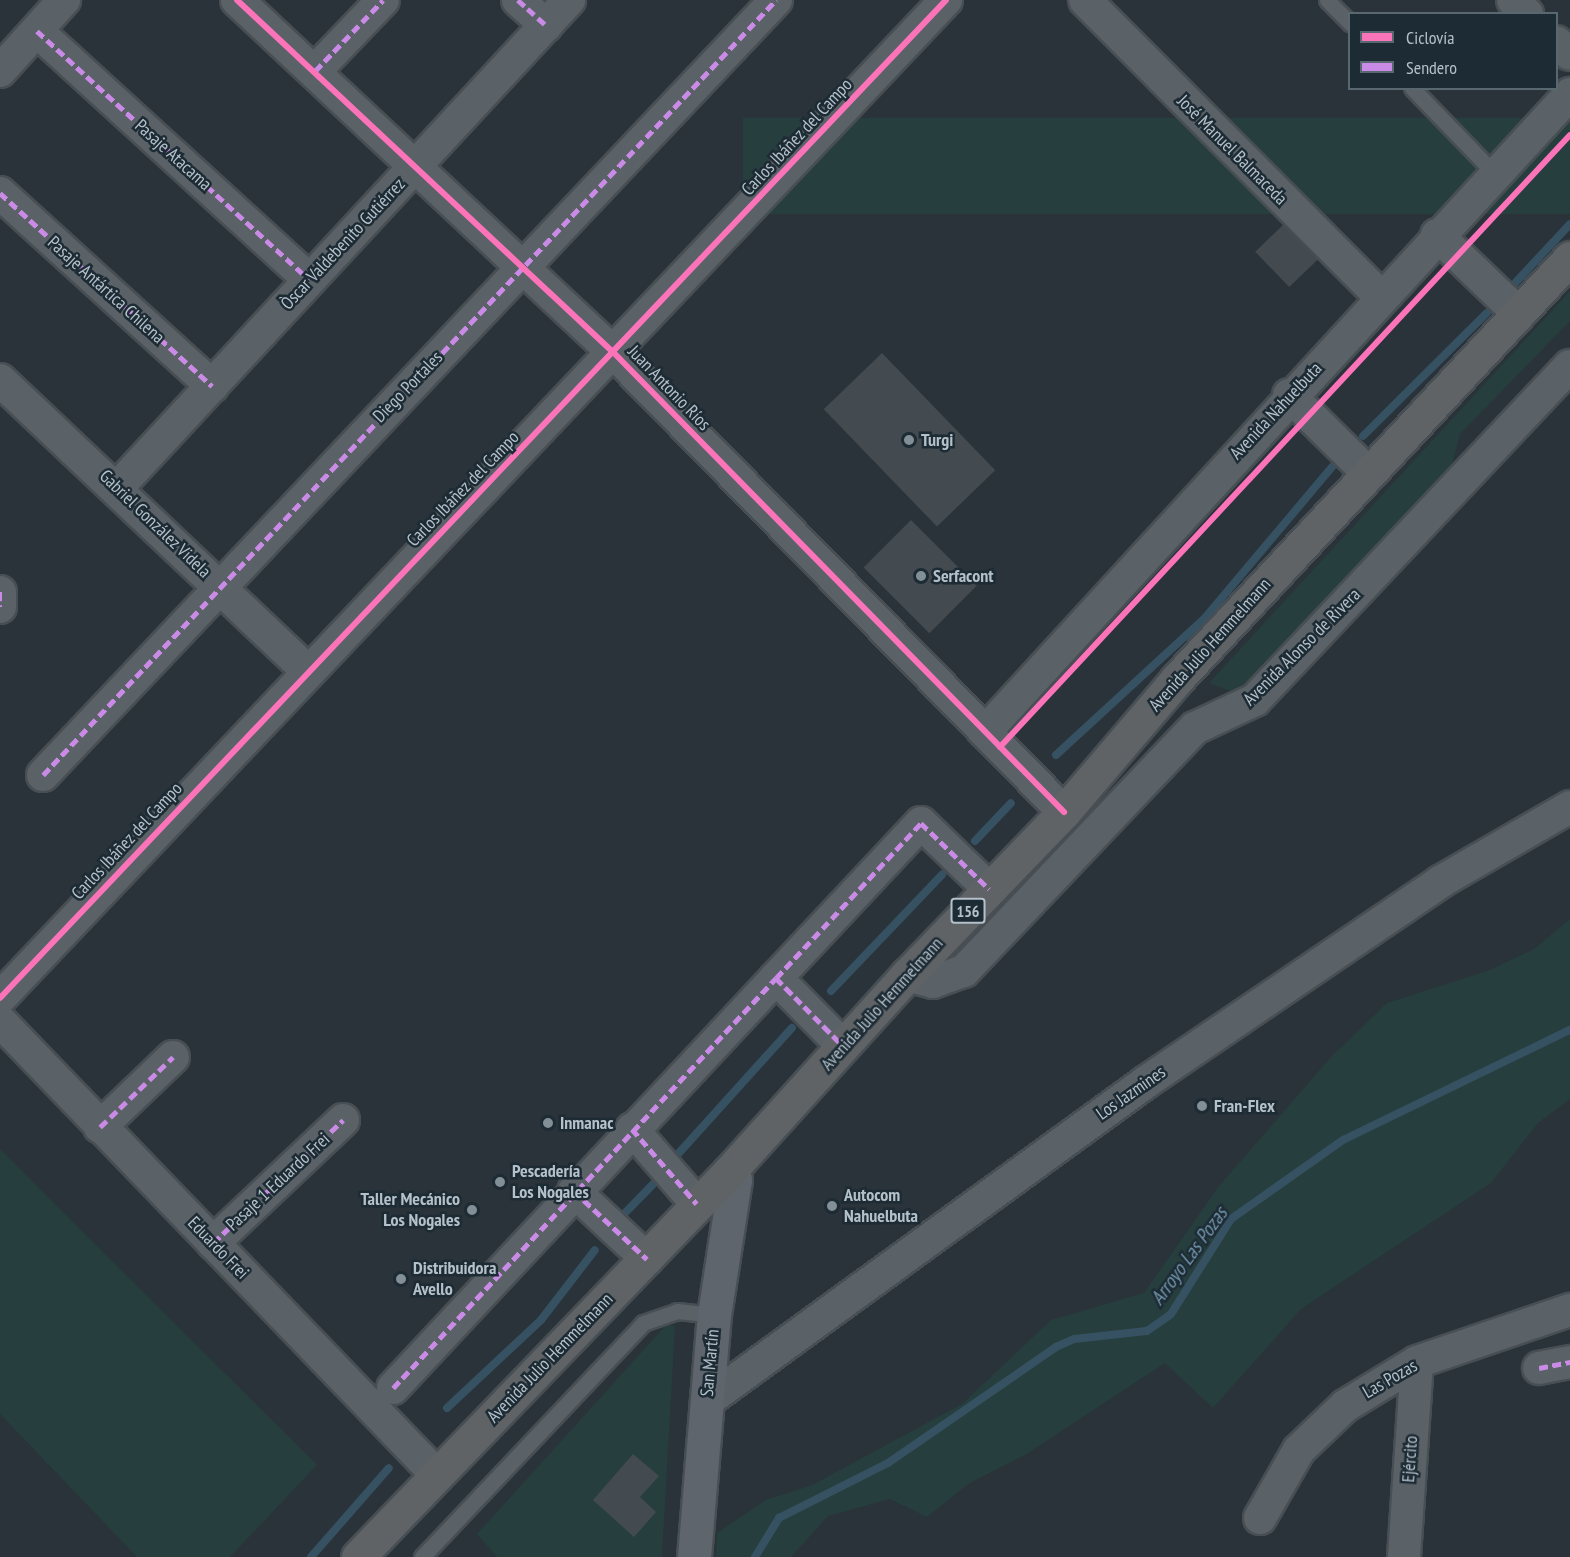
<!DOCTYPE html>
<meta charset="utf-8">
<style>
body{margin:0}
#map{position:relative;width:1570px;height:1557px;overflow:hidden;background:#293339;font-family:"PT Sans Narrow",sans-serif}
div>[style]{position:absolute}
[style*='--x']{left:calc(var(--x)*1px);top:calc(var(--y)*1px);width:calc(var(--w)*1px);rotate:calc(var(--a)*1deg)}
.green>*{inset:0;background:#263e3d;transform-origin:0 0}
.stream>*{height:8px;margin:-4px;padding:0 4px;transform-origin:4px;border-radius:4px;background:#365162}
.building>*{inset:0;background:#434b50;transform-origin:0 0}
.roads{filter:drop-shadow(2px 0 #484f54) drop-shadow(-2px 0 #484f54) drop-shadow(0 2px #484f54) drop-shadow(0 -2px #484f54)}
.lane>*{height:15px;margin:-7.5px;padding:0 7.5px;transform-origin:7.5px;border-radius:7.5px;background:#5a6167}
.street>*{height:32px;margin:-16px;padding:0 16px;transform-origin:16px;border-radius:16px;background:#5a6167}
.secondary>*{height:33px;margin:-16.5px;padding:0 16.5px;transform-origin:16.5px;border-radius:16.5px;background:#5e656c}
.highway>*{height:33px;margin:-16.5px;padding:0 16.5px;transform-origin:16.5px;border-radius:16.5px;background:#5f6366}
.quiet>*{height:4.5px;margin-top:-2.25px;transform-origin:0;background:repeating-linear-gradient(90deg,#ca8be6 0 9px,transparent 0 13.5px)}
.cycleway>*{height:6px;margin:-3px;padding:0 3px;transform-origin:3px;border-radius:3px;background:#fb73b8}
.dots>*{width:16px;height:16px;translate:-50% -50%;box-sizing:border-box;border:3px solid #1d2b34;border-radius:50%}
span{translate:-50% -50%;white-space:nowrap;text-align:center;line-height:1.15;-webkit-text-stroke:5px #1d2b34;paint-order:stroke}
.shield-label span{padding:2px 4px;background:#1d2b34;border:2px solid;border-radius:4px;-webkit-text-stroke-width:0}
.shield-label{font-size:16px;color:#b4c0ca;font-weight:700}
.street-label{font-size:18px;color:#b4c0ca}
.poi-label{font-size:18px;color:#b4c0ca;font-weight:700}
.left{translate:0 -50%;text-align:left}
.right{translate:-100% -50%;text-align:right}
.water-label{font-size:20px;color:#7397ae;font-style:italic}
.legend{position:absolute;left:1348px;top:12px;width:210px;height:78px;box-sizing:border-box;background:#1d2b34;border:2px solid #596770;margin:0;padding:8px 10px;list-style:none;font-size:18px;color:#b4c0ca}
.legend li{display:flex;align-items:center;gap:12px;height:30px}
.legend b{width:30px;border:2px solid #596770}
</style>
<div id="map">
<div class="green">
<i style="left:1570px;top:118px;width:96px;height:827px;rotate:90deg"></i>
<i style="clip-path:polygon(1570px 291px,1570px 321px,1460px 434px,1451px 468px,1252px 680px,1231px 691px,1209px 683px)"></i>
<i style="clip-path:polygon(1570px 919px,1570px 1099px,1538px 1123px,1491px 1183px,1301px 1309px,1213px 1408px,1165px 1363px,1025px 1455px,968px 1484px,927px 1517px,890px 1499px,828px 1516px,791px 1557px,716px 1557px,717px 1533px,766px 1500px,812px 1485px,962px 1404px,1051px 1320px,1144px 1293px,1219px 1186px,1331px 1057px,1387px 1003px,1490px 970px,1534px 949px)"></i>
<i style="clip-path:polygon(0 1149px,317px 1465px,230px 1557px,137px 1557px,0 1414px)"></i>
<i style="clip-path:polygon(666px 1325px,675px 1326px,662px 1557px,497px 1557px,477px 1534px)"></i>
</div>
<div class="stream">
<i style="--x:1516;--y:282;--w:79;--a:-47"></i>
<i style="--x:1363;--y:436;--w:175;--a:-44.8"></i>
<i style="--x:1056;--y:755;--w:201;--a:-42.6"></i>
<i style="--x:1204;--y:619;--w:199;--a:-49.9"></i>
<i style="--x:975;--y:841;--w:52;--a:-46.5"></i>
<i style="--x:831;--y:991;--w:161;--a:-46.3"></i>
<i style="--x:678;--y:1154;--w:170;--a:-47.9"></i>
<i style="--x:624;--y:1214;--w:49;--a:-45.8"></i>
<i style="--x:447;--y:1408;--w:129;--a:-43.1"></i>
<i style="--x:541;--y:1320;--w:88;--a:-52.4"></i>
<i style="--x:311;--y:1557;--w:118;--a:-48.8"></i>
<i style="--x:755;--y:1557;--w:46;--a:-58.4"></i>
<i style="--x:779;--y:1518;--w:122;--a:-26.8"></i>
<i style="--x:888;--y:1463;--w:204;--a:-34.6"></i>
<i style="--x:1056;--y:1347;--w:20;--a:-24"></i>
<i style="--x:1074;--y:1339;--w:73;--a:-6.3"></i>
<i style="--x:1147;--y:1331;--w:29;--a:-35"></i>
<i style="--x:1171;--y:1314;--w:112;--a:-57.7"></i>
<i style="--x:1231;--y:1219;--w:137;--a:-35.2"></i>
<i style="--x:1343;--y:1140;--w:252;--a:-25.9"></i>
</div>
<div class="building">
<i style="left:1284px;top:224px;width:49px;height:40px;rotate:46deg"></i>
<i style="left:882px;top:353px;width:163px;height:81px;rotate:46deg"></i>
<i style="left:911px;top:520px;width:93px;height:67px;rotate:45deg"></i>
<i style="clip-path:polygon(633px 1454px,659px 1476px,640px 1497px,656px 1512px,634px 1537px,593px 1500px)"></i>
</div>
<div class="roads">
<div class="lane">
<i style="--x:1327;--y:0;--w:33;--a:45"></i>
<i style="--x:1412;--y:88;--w:117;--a:46"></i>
<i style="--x:422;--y:1557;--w:322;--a:-46.6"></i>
<i style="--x:643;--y:1323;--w:36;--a:-19"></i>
<i style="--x:677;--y:1311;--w:37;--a:6"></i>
</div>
<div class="street">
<i style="--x:237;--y:0;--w:516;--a:43.12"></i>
<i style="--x:614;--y:353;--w:643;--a:45.57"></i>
<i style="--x:518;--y:0;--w:38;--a:42"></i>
<i style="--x:1085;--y:0;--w:421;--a:45.1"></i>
<i style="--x:1513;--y:0;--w:20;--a:45"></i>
<i style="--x:37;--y:31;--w:369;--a:42.4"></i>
<i style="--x:1556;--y:42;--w:18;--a:41"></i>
<i style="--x:0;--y:71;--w:96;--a:-48"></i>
<i style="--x:315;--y:71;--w:98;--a:-46.2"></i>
<i style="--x:0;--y:193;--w:287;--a:42.3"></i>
<i style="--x:1437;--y:235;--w:114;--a:43.9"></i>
<i style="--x:0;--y:380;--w:424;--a:43.4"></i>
<i style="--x:1289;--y:395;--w:112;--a:44.6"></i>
<i style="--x:118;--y:487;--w:664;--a:-47.2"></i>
<i style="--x:0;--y:592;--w:15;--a:90"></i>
<i style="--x:985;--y:732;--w:866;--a:-47.48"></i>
<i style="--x:43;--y:775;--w:1067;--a:-46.6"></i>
<i style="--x:907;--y:975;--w:27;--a:15"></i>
<i style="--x:933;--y:982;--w:33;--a:-20"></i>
<i style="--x:964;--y:971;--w:335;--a:-46.5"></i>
<i style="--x:1195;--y:728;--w:66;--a:-25"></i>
<i style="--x:1255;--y:700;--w:459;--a:-46.7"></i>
<i style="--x:776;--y:978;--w:212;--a:-46.9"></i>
<i style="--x:921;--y:823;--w:95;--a:44.1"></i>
<i style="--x:0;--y:998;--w:1375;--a:-46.53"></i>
<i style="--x:0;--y:1021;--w:629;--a:46.1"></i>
<i style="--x:100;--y:1127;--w:101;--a:-43.8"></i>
<i style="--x:632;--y:1129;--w:99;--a:49.1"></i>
<i style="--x:574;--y:1191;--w:100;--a:43"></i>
<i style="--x:213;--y:1243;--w:179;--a:-43.4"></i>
<i style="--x:1539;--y:1368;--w:32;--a:-11"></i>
<i style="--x:393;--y:1388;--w:561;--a:-46.95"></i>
<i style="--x:776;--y:978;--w:95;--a:45.4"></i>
<i style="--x:707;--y:1401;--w:543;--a:-36"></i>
<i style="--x:1146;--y:1082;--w:356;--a:-34.2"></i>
<i style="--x:1440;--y:882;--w:150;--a:-30"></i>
<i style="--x:1260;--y:1518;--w:78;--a:-60.2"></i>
<i style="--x:1299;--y:1450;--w:64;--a:-43.7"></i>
<i style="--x:1345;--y:1406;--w:84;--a:-31.4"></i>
<i style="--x:1417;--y:1362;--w:162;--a:-18.8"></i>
<i style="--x:1404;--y:1557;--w:195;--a:-86.2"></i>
</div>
<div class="secondary">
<i style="--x:694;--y:1557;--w:243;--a:-85.3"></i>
<i style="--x:714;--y:1315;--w:137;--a:-81.2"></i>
<i style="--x:735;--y:1180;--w:10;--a:-127"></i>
</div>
<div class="highway">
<i style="--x:358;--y:1557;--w:535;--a:-46.06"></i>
<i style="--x:729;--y:1172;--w:266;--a:-47.9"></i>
<i style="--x:907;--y:975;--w:226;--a:-46.1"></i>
<i style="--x:1064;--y:812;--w:175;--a:-49.6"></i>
<i style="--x:1177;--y:679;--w:576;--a:-46.97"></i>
</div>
</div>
<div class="quiet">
<i style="--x:518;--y:0;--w:38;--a:42"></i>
<i style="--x:37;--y:31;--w:369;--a:42.4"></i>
<i style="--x:315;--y:71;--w:98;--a:-46.2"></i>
<i style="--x:0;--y:193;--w:287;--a:42.3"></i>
<i style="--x:0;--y:592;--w:15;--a:90"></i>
<i style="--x:43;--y:775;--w:1067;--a:-46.6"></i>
<i style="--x:776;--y:978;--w:212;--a:-46.9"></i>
<i style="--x:921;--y:823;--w:95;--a:44.1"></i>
<i style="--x:100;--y:1127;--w:101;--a:-43.8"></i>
<i style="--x:632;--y:1129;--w:99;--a:49.1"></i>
<i style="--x:574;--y:1191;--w:100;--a:43"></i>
<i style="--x:213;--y:1243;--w:179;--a:-43.4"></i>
<i style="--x:1539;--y:1368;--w:32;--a:-11"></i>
<i style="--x:393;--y:1388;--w:561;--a:-46.95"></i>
<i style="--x:776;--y:978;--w:95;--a:45.4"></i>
</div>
<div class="cycleway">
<i style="--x:237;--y:0;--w:516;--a:43.12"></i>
<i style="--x:614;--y:353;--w:643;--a:45.57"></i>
<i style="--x:1000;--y:747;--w:836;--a:-47.04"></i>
<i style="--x:0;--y:998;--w:1375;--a:-46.53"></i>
</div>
<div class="dots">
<i style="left:909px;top:440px;background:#838f97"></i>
<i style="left:921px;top:576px;background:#838f97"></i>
<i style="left:1202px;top:1106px;background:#838f97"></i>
<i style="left:548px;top:1123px;background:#838f97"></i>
<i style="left:500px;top:1182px;background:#838f97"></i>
<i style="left:832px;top:1206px;background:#838f97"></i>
<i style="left:472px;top:1210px;background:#838f97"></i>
<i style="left:401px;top:1279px;background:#838f97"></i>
</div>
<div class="shield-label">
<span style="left:968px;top:911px">156</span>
</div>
<div class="street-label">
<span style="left:797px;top:137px;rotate:-47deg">Carlos Ibáñez del Campo</span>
<span style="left:1232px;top:150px;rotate:45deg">José Manuel Balmaceda</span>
<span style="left:173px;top:155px;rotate:42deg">Pasaje Atacama</span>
<span style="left:343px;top:244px;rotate:-47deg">Òscar Valdebenito Gutiérrez</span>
<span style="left:106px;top:290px;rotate:42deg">Pasaje Antártica Chilena</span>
<span style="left:408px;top:387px;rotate:-46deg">Diego Portales</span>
<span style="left:669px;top:388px;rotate:46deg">Juan Antonio Ríos</span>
<span style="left:1276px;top:411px;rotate:-47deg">Avenida Nahuelbuta</span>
<span style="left:463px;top:489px;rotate:-46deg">Carlos Ibáñez del Campo</span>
<span style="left:155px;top:524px;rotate:44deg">Gabriel González Videla</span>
<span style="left:1210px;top:645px;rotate:-48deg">Avenida Julio Hemmelmann</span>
<span style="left:1302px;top:647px;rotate:-45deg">Avenida Alonso de Rivera</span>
<span style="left:127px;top:841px;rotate:-47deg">Carlos Ibáñez del Campo</span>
<span style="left:882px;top:1004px;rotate:-48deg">Avenida Julio Hemmelmann</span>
<span style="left:1131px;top:1093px;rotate:-35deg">Los Jazmines</span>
<span style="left:278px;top:1182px;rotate:-43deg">Pasaje 1 Eduardo Frei</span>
<span style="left:218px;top:1248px;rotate:46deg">Eduardo Frei</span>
<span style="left:550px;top:1358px;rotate:-46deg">Avenida Julio Hemmelmann</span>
<span style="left:710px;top:1363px;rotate:-85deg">San Martín</span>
<span style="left:1390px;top:1379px;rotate:-30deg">Las Pozas</span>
<span style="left:1410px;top:1459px;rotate:-86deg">Ejército</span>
</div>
<div class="poi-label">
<span class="left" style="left:921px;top:440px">Turgi</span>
<span class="left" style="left:933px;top:576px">Serfacont</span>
<span class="left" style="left:1214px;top:1106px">Fran-Flex</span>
<span class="left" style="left:560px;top:1123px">Inmanac</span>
<span class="left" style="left:512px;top:1182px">Pescadería<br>Los Nogales</span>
<span class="left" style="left:844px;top:1206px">Autocom<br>Nahuelbuta</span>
<span class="right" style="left:460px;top:1210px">Taller Mecánico<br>Los Nogales</span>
<span class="left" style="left:413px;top:1279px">Distribuidora<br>Avello</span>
</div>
<div class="water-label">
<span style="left:1189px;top:1256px;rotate:-54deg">Arroyo Las Pozas</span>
</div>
<ul class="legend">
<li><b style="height:8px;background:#fb73b8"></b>Ciclovía</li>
<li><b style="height:8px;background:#ca8be6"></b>Sendero</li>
</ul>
</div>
